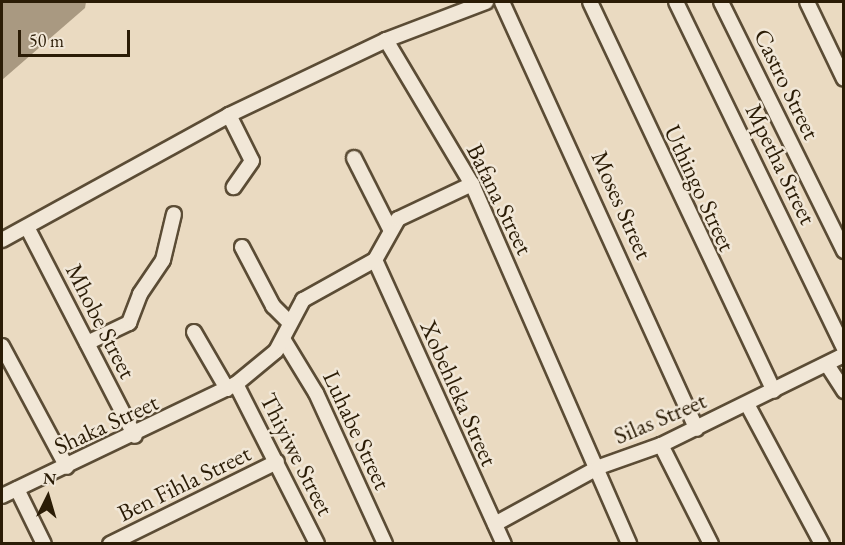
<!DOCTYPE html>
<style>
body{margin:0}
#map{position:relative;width:845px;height:545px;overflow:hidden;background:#eadac1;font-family:"EB Garamond",serif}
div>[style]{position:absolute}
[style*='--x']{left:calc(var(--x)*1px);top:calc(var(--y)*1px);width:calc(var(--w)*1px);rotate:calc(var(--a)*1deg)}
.water>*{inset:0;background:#a99981}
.roads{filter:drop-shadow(2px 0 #5b4c35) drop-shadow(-2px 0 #5b4c35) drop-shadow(0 2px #5b4c35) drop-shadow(0 -2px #5b4c35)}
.minor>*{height:14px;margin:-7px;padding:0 7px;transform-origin:7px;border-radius:7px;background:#f1e7d7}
span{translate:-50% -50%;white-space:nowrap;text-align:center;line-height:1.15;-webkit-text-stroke:5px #f1e7d7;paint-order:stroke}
.street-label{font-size:24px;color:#2b1c06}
.frame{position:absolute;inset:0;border:3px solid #2b1c06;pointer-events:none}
.north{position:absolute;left:18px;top:467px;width:60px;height:60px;-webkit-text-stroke:4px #f1e7d7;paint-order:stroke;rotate:5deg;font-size:16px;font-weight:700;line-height:24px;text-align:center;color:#2b1c06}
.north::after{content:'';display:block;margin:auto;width:21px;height:27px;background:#2b1c06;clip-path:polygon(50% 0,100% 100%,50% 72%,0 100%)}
.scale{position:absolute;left:18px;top:30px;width:112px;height:27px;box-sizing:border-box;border:3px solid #2b1c06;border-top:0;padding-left:8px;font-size:18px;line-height:21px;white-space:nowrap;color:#2b1c06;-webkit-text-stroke:4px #f1e7d7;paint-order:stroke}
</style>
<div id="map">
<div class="water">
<i style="clip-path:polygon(2px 2px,86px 2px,85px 8px,2px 80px)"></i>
</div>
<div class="roads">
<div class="minor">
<i style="--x:502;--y:2;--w:469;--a:65.5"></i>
<i style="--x:590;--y:2;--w:430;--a:64.7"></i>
<i style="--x:676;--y:2;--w:385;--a:64.1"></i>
<i style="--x:721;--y:2;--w:278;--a:63.7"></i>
<i style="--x:807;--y:2;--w:85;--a:64.3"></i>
<i style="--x:386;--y:40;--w:107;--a:-20.8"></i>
<i style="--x:229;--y:115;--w:51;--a:63.4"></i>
<i style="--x:252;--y:161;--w:32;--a:125"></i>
<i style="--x:354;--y:158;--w:80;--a:63.1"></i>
<i style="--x:27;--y:227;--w:235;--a:62.7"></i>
<i style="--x:2;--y:240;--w:259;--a:-28.8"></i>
<i style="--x:229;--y:115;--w:174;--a:-25.5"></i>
<i style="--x:386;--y:40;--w:168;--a:59.2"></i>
<i style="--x:472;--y:184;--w:393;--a:66.4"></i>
<i style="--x:242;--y:247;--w:67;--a:62.3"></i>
<i style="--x:273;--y:306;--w:23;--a:45"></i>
<i style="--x:375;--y:260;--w:312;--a:65.6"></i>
<i style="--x:194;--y:332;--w:66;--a:59.9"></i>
<i style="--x:283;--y:339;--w:63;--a:58.6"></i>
<i style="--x:316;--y:393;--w:166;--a:65.4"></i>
<i style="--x:87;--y:343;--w:47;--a:-25.5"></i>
<i style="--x:129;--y:323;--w:31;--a:-69"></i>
<i style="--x:140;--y:294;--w:41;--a:-55.9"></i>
<i style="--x:163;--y:260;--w:47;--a:-76.6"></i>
<i style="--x:2;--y:346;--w:137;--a:61.8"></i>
<i style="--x:828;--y:366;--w:30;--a:57"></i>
<i style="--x:236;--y:384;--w:179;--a:63.1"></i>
<i style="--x:747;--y:404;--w:159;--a:61.8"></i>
<i style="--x:661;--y:445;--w:111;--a:63.2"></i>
<i style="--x:17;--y:489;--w:61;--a:63.9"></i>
<i style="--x:2;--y:496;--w:259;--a:-25.6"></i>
<i style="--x:236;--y:384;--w:52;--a:-39.5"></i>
<i style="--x:276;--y:351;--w:58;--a:-62.1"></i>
<i style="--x:303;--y:300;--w:82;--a:-29.1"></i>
<i style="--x:375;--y:260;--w:47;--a:-60.7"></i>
<i style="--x:398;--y:219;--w:82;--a:-25.3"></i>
<i style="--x:495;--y:524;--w:119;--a:-28.7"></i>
<i style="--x:599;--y:467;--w:66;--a:-19.5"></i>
<i style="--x:661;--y:445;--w:204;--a:-26.2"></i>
<i style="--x:110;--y:544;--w:186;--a:-26.2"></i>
</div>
</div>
<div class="street-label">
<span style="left:787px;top:84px;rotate:64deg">Castro Street</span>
<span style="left:781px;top:164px;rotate:64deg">Mpetha Street</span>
<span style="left:700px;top:188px;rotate:65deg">Uthingo Street</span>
<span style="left:500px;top:199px;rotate:64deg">Bafana Street</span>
<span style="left:622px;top:205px;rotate:66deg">Moses Street</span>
<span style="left:101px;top:321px;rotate:63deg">Mhobe Street</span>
<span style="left:459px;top:393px;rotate:66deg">Xobehleka Street</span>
<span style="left:660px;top:418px;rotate:-23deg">Silas Street</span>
<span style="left:106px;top:424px;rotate:-25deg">Shaka Street</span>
<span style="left:357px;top:430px;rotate:65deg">Luhabe Street</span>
<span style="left:297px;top:454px;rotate:63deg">Thiyiwe Street</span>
<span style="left:184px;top:483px;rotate:-26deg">Ben Fihla Street</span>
</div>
<div class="frame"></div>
<div class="north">N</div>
<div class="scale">50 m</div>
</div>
